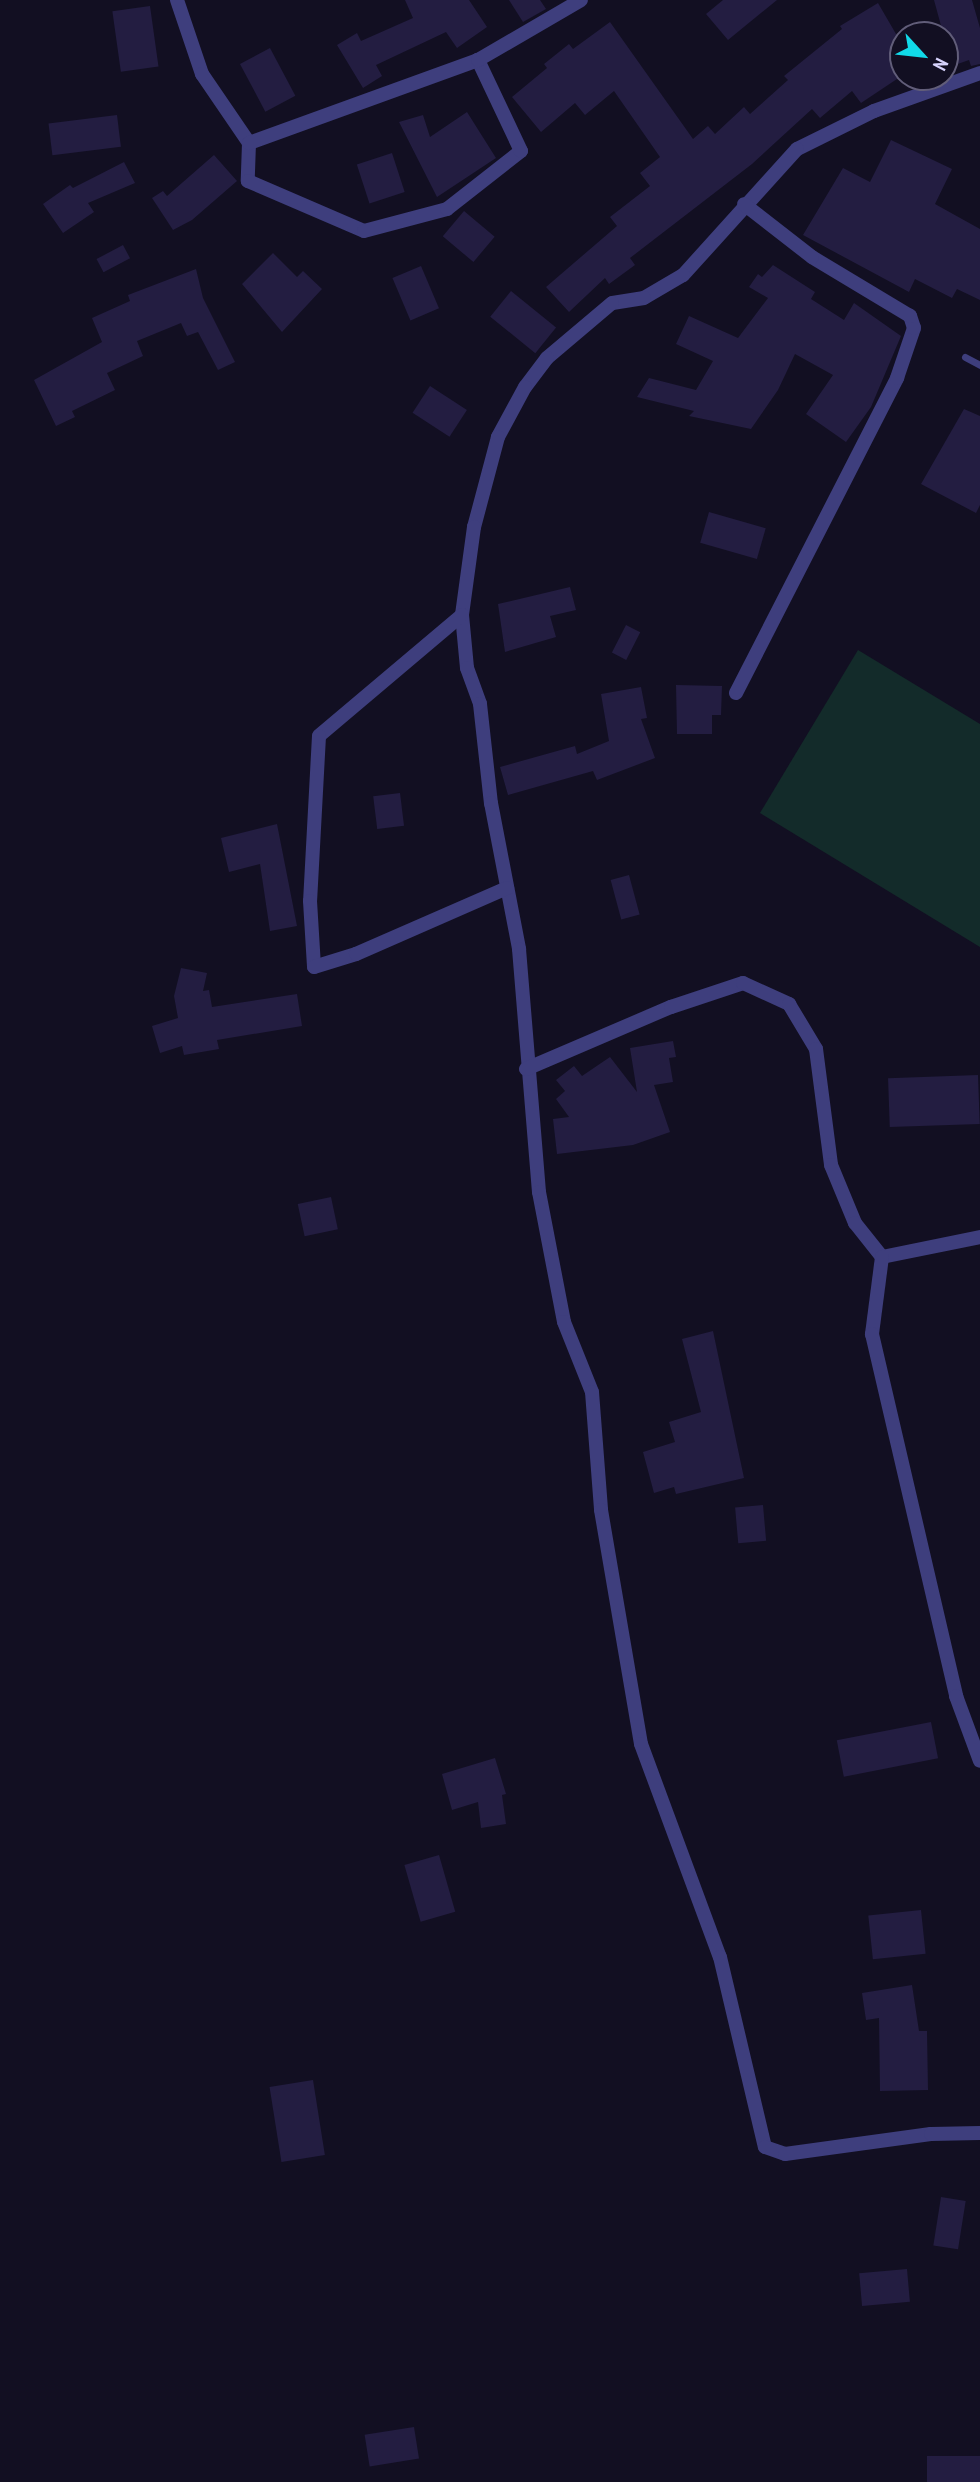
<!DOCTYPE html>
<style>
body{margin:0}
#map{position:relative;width:980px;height:2482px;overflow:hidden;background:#120f22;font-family:"PT Sans Narrow",sans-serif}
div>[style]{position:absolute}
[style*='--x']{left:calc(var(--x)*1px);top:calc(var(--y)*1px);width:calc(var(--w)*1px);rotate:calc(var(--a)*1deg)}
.green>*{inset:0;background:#132b2a}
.building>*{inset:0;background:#231d41;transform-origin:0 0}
.service>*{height:7px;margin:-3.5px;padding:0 3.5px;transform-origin:3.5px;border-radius:3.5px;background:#3e3e7d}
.minor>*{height:14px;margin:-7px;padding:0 7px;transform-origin:7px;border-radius:7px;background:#3e3e7d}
span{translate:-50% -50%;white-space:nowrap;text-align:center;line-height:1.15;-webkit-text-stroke:7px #120f22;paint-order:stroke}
.north{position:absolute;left:889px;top:21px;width:70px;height:70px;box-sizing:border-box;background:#120f22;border:2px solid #615d79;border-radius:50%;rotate:117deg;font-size:19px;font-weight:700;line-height:28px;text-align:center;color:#d7d3fc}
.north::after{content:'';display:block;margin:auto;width:24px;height:32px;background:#11dae9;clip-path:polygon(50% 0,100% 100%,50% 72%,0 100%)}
</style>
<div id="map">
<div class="green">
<i style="clip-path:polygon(858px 650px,980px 724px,980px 947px,760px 813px)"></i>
</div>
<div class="building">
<i style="clip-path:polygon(405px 0,469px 0,487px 27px,457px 48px,446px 32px,376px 65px,382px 76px,363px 88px,337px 45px,357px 33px,361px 41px,413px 18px)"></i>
<i style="clip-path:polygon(509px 0,540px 0,546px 9px,523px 22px)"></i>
<i style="clip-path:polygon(723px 0,777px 0,728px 40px,706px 14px)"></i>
<i style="clip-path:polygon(934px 0,972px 0,980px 28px,980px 64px,971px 66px,969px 60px,952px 66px)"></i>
<i style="clip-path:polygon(878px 3px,903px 46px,903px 75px,861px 103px,852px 91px,820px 118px,812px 109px,752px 164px,630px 258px,635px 265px,609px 284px,605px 278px,569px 312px,546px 287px,617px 226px,610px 217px,650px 186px,640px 173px,660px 157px,614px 91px,585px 115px,575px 103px,541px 132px,512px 97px,547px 68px,544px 64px,569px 44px,573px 49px,610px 22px,693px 139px,708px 126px,715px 134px,744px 107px,750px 114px,788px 80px,784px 76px,842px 29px,840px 26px)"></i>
<i style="left:150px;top:6px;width:61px;height:38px;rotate:82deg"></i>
<i style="left:270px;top:48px;width:54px;height:34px;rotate:62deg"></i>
<i style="clip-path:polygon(467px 112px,496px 158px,437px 197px,399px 122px,423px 115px,430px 137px)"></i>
<i style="left:117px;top:115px;width:32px;height:69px;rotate:83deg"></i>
<i style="clip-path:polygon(891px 140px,952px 169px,935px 204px,980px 229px,980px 300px,957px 289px,952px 298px,915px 279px,909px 292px,803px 235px,843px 168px,870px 182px)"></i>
<i style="left:392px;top:153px;width:41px;height:37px;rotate:72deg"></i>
<i style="clip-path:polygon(214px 155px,237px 181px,192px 220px,173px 230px,152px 198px,163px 191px,167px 196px)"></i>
<i style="clip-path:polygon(124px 162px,135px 183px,88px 203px,94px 212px,63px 233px,43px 204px,70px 185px,73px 188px)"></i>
<i style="left:464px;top:211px;width:40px;height:33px;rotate:40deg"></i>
<i style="left:123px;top:245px;width:15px;height:30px;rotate:62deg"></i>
<i style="clip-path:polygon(273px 253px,297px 277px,303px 271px,322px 289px,282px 332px,242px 284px)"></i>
<i style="clip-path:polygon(773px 265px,815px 292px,811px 299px,844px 320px,854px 303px,901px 336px,871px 407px,846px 442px,806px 414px,833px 375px,795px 354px,778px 390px,751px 429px,689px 416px,694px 411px,637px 397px,649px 378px,696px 390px,713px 361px,676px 344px,689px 316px,738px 338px,768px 298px,749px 287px,758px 274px,762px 277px)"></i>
<i style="left:421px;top:266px;width:46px;height:31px;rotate:67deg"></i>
<i style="clip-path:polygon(196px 269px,203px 298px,235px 362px,218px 370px,198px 332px,187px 336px,181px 323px,137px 341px,143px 356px,107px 373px,115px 390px,72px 411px,75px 417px,56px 426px,34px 380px,102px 342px,92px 318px,130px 301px,128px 295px)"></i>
<i style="left:511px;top:291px;width:58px;height:33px;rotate:39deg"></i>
<i style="left:430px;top:386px;width:44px;height:32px;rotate:33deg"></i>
<i style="clip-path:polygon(964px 409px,980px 416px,980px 505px,976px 513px,921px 484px)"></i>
<i style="left:709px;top:512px;width:59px;height:32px;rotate:16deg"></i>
<i style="clip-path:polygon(570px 587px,576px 610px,550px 616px,556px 637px,505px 652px,498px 604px)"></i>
<i style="left:626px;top:625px;width:16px;height:31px;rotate:27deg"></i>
<i style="clip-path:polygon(676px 685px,722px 686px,721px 715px,712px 715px,712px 734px,677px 734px)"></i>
<i style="clip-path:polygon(641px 687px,647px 718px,641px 719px,655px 758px,597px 780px,593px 771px,508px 795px,500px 767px,575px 746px,577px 754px,609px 741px,601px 694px)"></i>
<i style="left:400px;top:793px;width:33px;height:27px;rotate:83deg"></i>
<i style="clip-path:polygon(277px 824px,297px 926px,270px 931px,260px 864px,229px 872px,221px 838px)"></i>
<i style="left:629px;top:875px;width:41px;height:19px;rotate:75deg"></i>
<i style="clip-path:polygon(181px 968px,207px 973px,203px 991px,209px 990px,212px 1007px,297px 994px,302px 1026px,217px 1040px,219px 1049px,184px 1055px,182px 1046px,160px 1053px,152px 1026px,178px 1018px,174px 996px)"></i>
<i style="clip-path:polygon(673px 1041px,676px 1057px,669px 1058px,673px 1082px,654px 1085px,670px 1132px,633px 1145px,557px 1154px,553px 1119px,569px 1117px,556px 1099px,565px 1091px,556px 1080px,574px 1066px,582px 1076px,610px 1057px,637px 1092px,630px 1048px)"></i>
<i style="left:978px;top:1075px;width:49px;height:90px;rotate:88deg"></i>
<i style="left:331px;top:1197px;width:33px;height:34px;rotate:78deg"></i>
<i style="clip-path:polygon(713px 1331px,744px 1478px,676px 1494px,674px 1487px,654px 1493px,643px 1452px,675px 1442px,669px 1422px,701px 1412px,682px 1339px)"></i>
<i style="left:763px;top:1505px;width:36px;height:28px;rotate:85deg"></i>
<i style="left:931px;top:1722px;width:37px;height:96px;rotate:79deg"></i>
<i style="clip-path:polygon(495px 1758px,506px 1794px,502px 1795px,506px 1824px,481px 1828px,478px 1802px,452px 1810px,442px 1774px)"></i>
<i style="left:439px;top:1855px;width:59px;height:36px;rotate:74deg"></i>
<i style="left:921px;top:1910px;width:44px;height:53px;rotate:84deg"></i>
<i style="clip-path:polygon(912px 1985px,919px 2031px,927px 2031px,928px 2090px,880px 2091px,879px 2018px,866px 2020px,862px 1993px)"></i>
<i style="left:313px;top:2080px;width:76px;height:44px;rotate:81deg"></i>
<i style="left:941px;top:2197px;width:25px;height:49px;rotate:9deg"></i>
<i style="left:907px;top:2269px;width:33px;height:48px;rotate:85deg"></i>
<i style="left:414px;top:2427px;width:32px;height:50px;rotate:81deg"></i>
<i style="left:980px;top:2456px;width:26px;height:53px;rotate:90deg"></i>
</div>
<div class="service">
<i style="--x:965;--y:357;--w:17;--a:28"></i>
</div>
<div class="minor">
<i style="--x:177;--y:0;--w:78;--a:71.3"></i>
<i style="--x:202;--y:74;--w:83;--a:55.7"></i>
<i style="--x:249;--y:143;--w:38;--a:92"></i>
<i style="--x:248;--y:181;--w:126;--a:23.3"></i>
<i style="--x:364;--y:231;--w:86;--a:-14.8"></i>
<i style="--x:447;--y:209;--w:94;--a:-38.1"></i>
<i style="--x:521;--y:151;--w:101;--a:-115.3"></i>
<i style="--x:980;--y:73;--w:113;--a:160.3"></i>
<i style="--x:874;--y:111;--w:86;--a:153.7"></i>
<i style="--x:797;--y:149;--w:170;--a:132.1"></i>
<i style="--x:683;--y:275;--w:45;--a:149.5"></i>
<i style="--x:644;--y:298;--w:32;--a:171"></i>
<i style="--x:612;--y:303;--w:85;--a:139.8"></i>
<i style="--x:547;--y:358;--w:36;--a:127"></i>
<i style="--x:525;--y:387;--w:57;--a:118.4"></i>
<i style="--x:498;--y:437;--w:93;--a:104.9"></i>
<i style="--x:474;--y:527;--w:89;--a:97.8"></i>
<i style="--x:462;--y:615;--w:53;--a:84.6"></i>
<i style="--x:467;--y:668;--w:38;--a:70"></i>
<i style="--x:480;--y:704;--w:100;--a:83.7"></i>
<i style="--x:491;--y:803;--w:149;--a:79.1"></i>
<i style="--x:519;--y:949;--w:244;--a:85.3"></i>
<i style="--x:539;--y:1192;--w:132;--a:79.1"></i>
<i style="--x:564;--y:1322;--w:75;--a:68.2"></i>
<i style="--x:592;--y:1392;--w:118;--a:85.6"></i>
<i style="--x:601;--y:1510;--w:237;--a:80.3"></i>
<i style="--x:641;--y:1744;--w:227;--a:69.7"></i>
<i style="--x:720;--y:1957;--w:195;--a:76.7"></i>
<i style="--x:765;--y:2147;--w:21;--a:19"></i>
<i style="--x:785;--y:2154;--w:147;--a:-7.8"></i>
<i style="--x:931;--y:2134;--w:49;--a:-1.2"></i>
<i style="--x:249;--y:143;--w:244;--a:-19.9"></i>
<i style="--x:478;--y:60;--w:119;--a:-30.2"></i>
<i style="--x:462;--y:615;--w:187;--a:139.8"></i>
<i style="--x:319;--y:736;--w:165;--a:93.1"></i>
<i style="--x:310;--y:901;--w:66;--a:86.5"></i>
<i style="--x:314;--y:967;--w:44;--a:-17.2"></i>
<i style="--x:356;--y:954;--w:165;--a:-23.6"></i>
<i style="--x:736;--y:693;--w:354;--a:-62.9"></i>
<i style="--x:897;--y:378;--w:53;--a:-71.2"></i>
<i style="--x:914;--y:328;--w:13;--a:-108"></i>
<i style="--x:910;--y:316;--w:114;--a:-149"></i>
<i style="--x:812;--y:257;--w:86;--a:-142.1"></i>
<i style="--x:526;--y:1069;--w:158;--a:-23.2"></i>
<i style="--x:671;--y:1007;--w:76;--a:-18.4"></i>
<i style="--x:743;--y:983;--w:51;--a:24.5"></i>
<i style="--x:789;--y:1004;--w:52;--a:59"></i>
<i style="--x:816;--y:1049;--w:117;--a:82.6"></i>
<i style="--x:831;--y:1165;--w:63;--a:67.5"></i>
<i style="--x:855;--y:1223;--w:43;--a:51.5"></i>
<i style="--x:882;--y:1257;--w:100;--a:-11.5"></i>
<i style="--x:882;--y:1257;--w:78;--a:97.4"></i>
<i style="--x:872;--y:1334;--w:372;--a:76.9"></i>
<i style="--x:956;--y:1696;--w:69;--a:69.7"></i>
</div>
<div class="north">N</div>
</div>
